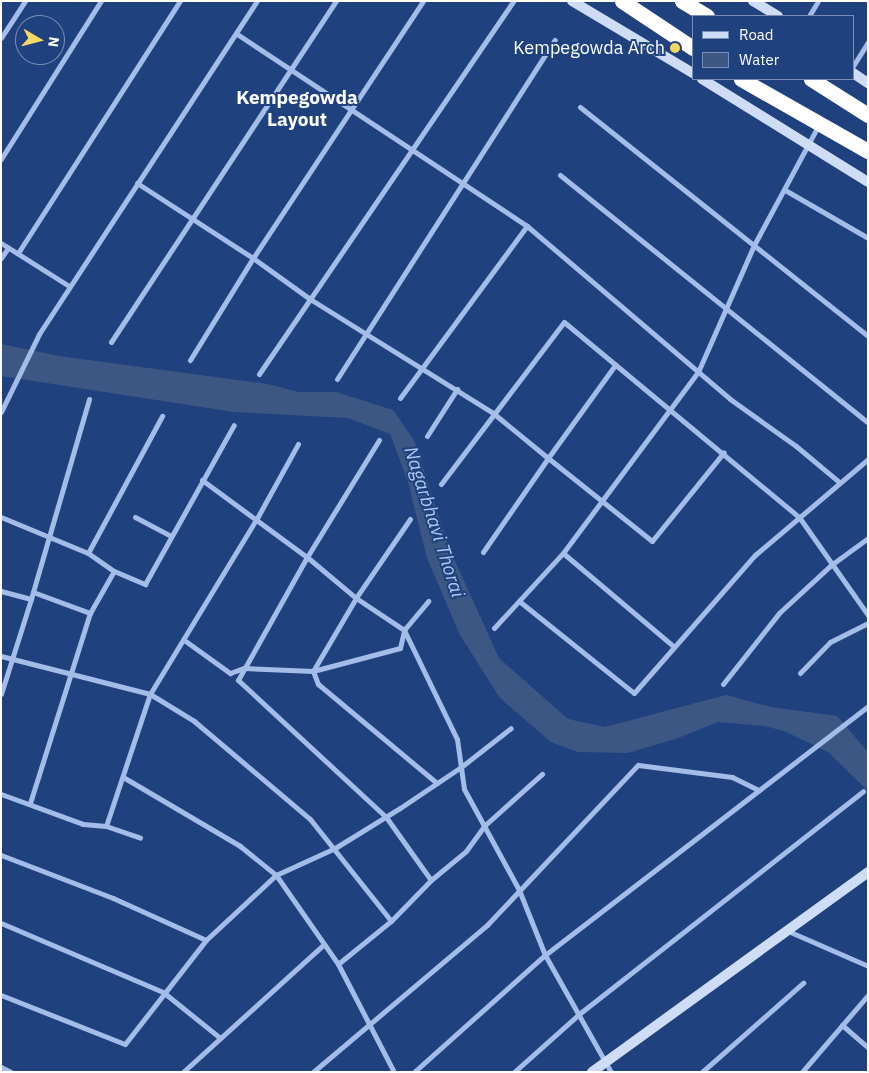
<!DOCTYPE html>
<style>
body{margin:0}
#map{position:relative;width:869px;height:1073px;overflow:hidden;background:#1f427f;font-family:"IBM Plex Sans",sans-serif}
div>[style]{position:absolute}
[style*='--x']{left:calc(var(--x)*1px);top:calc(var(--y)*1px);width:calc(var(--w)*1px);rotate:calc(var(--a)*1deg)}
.water>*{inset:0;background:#3d5784}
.street>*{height:5px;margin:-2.5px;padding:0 2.5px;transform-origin:2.5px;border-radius:2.5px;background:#a3bde8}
.secondary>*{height:10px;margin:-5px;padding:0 5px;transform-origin:5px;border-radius:5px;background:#cedcf6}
.highway>*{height:15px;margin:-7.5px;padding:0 7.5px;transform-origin:7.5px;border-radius:7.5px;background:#fff}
.dots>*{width:14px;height:14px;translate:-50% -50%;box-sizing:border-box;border:2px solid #1f427f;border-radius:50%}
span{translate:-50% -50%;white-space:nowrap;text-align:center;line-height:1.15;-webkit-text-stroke:4px #1f427f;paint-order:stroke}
.poi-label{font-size:18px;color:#fff}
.right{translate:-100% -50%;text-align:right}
.neighbourhood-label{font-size:19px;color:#fff;font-weight:700}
.water-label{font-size:19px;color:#afc7f0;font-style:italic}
.frame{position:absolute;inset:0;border:2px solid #fff;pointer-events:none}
.legend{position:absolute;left:692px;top:15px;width:162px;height:65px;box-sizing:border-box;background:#1f427f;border:1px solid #798eb2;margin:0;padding:6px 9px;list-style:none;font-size:15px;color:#fff}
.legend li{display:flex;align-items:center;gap:10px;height:25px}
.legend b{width:25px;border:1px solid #798eb2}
.north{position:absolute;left:15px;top:15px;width:50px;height:50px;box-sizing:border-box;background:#1f427f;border:1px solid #798eb2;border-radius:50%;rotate:98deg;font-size:14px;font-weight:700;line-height:20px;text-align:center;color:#fff}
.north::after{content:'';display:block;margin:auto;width:18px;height:22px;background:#f6d763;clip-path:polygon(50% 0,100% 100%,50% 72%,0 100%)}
</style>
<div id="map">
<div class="water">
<i style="clip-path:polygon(1px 344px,59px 356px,268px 384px,298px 392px,336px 392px,393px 410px,414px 440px,449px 548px,499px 658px,568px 719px,605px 727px,726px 695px,771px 707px,837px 716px,868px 752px,868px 791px,828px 752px,784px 731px,765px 726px,718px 722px,678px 738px,628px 753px,578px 752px,551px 742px,500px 698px,460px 635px,427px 558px,408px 482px,390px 434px,348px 418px,234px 412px,1px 376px)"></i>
</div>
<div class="street">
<i style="--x:809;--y:16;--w:17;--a:-59"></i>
<i style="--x:237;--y:34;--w:348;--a:33.5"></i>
<i style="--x:527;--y:226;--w:267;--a:40.4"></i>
<i style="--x:730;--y:399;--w:81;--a:35.5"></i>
<i style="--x:796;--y:446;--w:56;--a:39.9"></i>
<i style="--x:1;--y:38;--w:44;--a:-57"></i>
<i style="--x:853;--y:66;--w:28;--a:-58"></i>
<i style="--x:580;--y:107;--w:368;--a:38.5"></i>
<i style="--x:1;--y:159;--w:187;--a:-57.7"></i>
<i style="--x:560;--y:175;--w:395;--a:38.8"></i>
<i style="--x:137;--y:183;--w:138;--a:32.9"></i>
<i style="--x:253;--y:258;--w:70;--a:35.7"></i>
<i style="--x:310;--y:299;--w:216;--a:31.9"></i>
<i style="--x:493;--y:413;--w:71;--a:39.3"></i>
<i style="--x:548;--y:458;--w:115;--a:-54.2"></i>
<i style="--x:785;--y:190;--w:96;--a:30"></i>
<i style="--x:1;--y:243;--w:80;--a:32.3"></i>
<i style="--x:18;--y:253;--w:300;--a:-57.3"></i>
<i style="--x:1;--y:258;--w:12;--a:-55"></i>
<i style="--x:111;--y:342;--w:409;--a:-56.6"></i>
<i style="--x:190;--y:360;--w:120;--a:-58.3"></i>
<i style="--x:253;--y:258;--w:308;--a:-56.5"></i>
<i style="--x:259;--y:374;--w:451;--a:-55.7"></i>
<i style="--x:337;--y:379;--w:403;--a:-57.3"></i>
<i style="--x:400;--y:398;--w:214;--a:-53.6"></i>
<i style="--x:1;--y:412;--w:87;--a:-64"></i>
<i style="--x:39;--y:334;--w:398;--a:-56.8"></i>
<i style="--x:427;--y:436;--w:56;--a:-57.4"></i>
<i style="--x:379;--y:440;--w:137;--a:121.6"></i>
<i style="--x:307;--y:557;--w:141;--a:119.3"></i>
<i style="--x:238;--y:680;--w:202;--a:42.8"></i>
<i style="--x:386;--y:817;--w:77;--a:54.5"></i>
<i style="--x:202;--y:480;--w:130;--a:36.3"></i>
<i style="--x:307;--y:557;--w:64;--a:39.9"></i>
<i style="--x:356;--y:598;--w:58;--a:33.7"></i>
<i style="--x:404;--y:630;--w:38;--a:-50"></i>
<i style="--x:441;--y:484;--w:203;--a:-52.8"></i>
<i style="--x:564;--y:322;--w:305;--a:39.7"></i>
<i style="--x:799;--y:517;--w:120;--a:54.9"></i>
<i style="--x:1;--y:517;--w:94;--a:22.5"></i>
<i style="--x:88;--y:553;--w:32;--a:35"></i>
<i style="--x:114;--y:571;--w:34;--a:23"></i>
<i style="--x:145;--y:584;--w:182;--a:-60.8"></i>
<i style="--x:135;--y:517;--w:41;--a:27.8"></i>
<i style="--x:410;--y:519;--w:96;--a:124.4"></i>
<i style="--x:356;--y:598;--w:85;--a:120.5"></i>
<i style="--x:313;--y:671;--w:14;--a:69"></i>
<i style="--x:318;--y:684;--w:155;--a:39.8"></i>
<i style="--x:483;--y:552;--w:114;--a:-55.3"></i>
<i style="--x:548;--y:458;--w:133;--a:38.6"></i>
<i style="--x:652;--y:541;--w:114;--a:-51"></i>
<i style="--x:88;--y:553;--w:156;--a:-61.6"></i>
<i style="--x:563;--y:553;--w:144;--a:40.2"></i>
<i style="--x:1;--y:591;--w:31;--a:15"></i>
<i style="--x:31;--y:599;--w:7;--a:-74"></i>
<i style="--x:33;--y:592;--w:61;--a:20.2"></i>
<i style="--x:33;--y:592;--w:201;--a:-73.8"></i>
<i style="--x:519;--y:601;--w:147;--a:38.7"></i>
<i style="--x:634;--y:693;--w:184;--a:-48.8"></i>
<i style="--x:755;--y:555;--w:148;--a:-40.3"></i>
<i style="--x:494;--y:628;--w:102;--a:-47.4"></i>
<i style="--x:563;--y:553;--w:226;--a:-53.3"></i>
<i style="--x:698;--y:372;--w:139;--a:-66.2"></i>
<i style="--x:754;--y:245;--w:135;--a:-61.7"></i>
<i style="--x:184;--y:640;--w:57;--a:35.7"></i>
<i style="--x:230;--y:673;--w:15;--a:-20"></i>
<i style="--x:244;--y:668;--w:69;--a:2.5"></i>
<i style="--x:313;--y:671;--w:90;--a:-14.8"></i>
<i style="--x:400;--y:648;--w:18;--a:-77"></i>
<i style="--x:404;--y:630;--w:121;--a:64.1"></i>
<i style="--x:457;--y:739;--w:50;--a:82"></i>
<i style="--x:464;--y:789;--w:115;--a:61.4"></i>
<i style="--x:519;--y:890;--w:70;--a:68.2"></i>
<i style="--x:545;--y:955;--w:134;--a:60.6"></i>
<i style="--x:1;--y:656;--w:154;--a:14.3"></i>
<i style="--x:150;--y:694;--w:52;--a:31.5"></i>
<i style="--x:194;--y:721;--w:152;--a:40.2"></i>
<i style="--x:310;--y:819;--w:130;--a:51.5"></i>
<i style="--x:800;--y:673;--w:43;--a:-45.9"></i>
<i style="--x:830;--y:642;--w:42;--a:-26.6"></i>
<i style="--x:723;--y:684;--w:90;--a:-51.7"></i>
<i style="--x:779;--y:613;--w:71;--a:-42.7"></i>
<i style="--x:831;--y:565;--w:46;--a:-36.1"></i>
<i style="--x:1;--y:694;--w:100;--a:-72.5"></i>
<i style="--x:123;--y:777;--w:136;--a:30.5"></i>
<i style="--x:240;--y:846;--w:46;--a:38.9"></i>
<i style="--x:276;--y:875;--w:108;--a:55.1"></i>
<i style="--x:338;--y:964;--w:122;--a:62.6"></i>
<i style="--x:1;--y:794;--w:87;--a:20.1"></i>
<i style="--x:83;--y:824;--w:23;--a:5"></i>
<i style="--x:106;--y:826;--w:36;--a:19"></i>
<i style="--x:30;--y:803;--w:199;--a:-72.5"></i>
<i style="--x:90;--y:613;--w:48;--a:-60.3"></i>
<i style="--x:106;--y:826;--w:139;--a:-71.6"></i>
<i style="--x:150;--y:694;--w:204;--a:-58.7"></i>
<i style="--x:256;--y:520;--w:87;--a:-61.1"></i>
<i style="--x:1;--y:855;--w:120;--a:21"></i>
<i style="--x:113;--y:898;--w:102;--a:24.3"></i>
<i style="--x:1;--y:923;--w:176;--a:23.1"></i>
<i style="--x:163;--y:992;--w:72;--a:38.8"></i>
<i style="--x:788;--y:931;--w:87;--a:23.6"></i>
<i style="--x:338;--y:964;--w:68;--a:-39.1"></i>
<i style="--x:391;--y:921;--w:57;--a:-45.7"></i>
<i style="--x:431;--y:880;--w:45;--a:-39.6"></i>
<i style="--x:466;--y:851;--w:31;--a:-54"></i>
<i style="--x:484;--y:826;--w:78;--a:-41.9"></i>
<i style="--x:1;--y:995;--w:133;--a:21.6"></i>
<i style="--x:125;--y:1044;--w:132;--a:-52.1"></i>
<i style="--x:206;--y:940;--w:96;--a:-42.9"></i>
<i style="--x:276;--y:875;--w:65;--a:-24.6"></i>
<i style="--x:335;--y:848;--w:76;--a:-31.6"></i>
<i style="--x:400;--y:808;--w:73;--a:-33.9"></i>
<i style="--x:461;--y:767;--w:63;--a:-38"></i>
<i style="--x:842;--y:1025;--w:35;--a:41"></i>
<i style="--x:1;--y:1067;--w:11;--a:27"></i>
<i style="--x:183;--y:1072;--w:190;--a:-42.2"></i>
<i style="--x:313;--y:1072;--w:228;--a:-40.2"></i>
<i style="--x:487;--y:925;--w:220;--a:-46.7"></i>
<i style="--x:638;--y:765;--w:95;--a:7.3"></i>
<i style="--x:732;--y:777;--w:30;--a:26"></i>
<i style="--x:414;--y:1072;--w:176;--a:-41.8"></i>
<i style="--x:545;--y:955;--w:408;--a:-37.6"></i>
<i style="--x:514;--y:1072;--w:87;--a:-41.7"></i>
<i style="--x:579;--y:1014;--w:361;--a:-38.1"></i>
<i style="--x:702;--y:1072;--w:135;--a:-41.4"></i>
<i style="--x:802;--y:1072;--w:101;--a:-49.4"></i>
</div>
<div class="secondary">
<i style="--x:572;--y:1;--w:141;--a:30.8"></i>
<i style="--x:753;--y:1;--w:29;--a:31"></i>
<i style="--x:853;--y:73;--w:18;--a:34"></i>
<i style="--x:702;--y:79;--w:195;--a:31.8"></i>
<i style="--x:592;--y:1072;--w:341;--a:-35.9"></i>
</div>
<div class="highway">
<i style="--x:622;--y:1;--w:85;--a:33.5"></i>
<i style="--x:682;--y:1;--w:29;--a:31"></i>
<i style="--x:741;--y:79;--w:146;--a:29.6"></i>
<i style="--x:811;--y:79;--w:67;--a:32.3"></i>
</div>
<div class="dots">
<i style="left:675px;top:48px;background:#f6d763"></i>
</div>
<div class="poi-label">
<span class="right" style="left:665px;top:48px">Kempegowda Arch</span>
</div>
<div class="neighbourhood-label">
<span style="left:297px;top:109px">Kempegowda<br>Layout</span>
</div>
<div class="water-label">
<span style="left:434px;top:522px;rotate:72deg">Nagarbhavi Thorai</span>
</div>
<div class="frame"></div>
<ul class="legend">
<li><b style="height:6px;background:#cedcf6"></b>Road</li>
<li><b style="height:14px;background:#3d5784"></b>Water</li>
</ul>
<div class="north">N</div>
</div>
